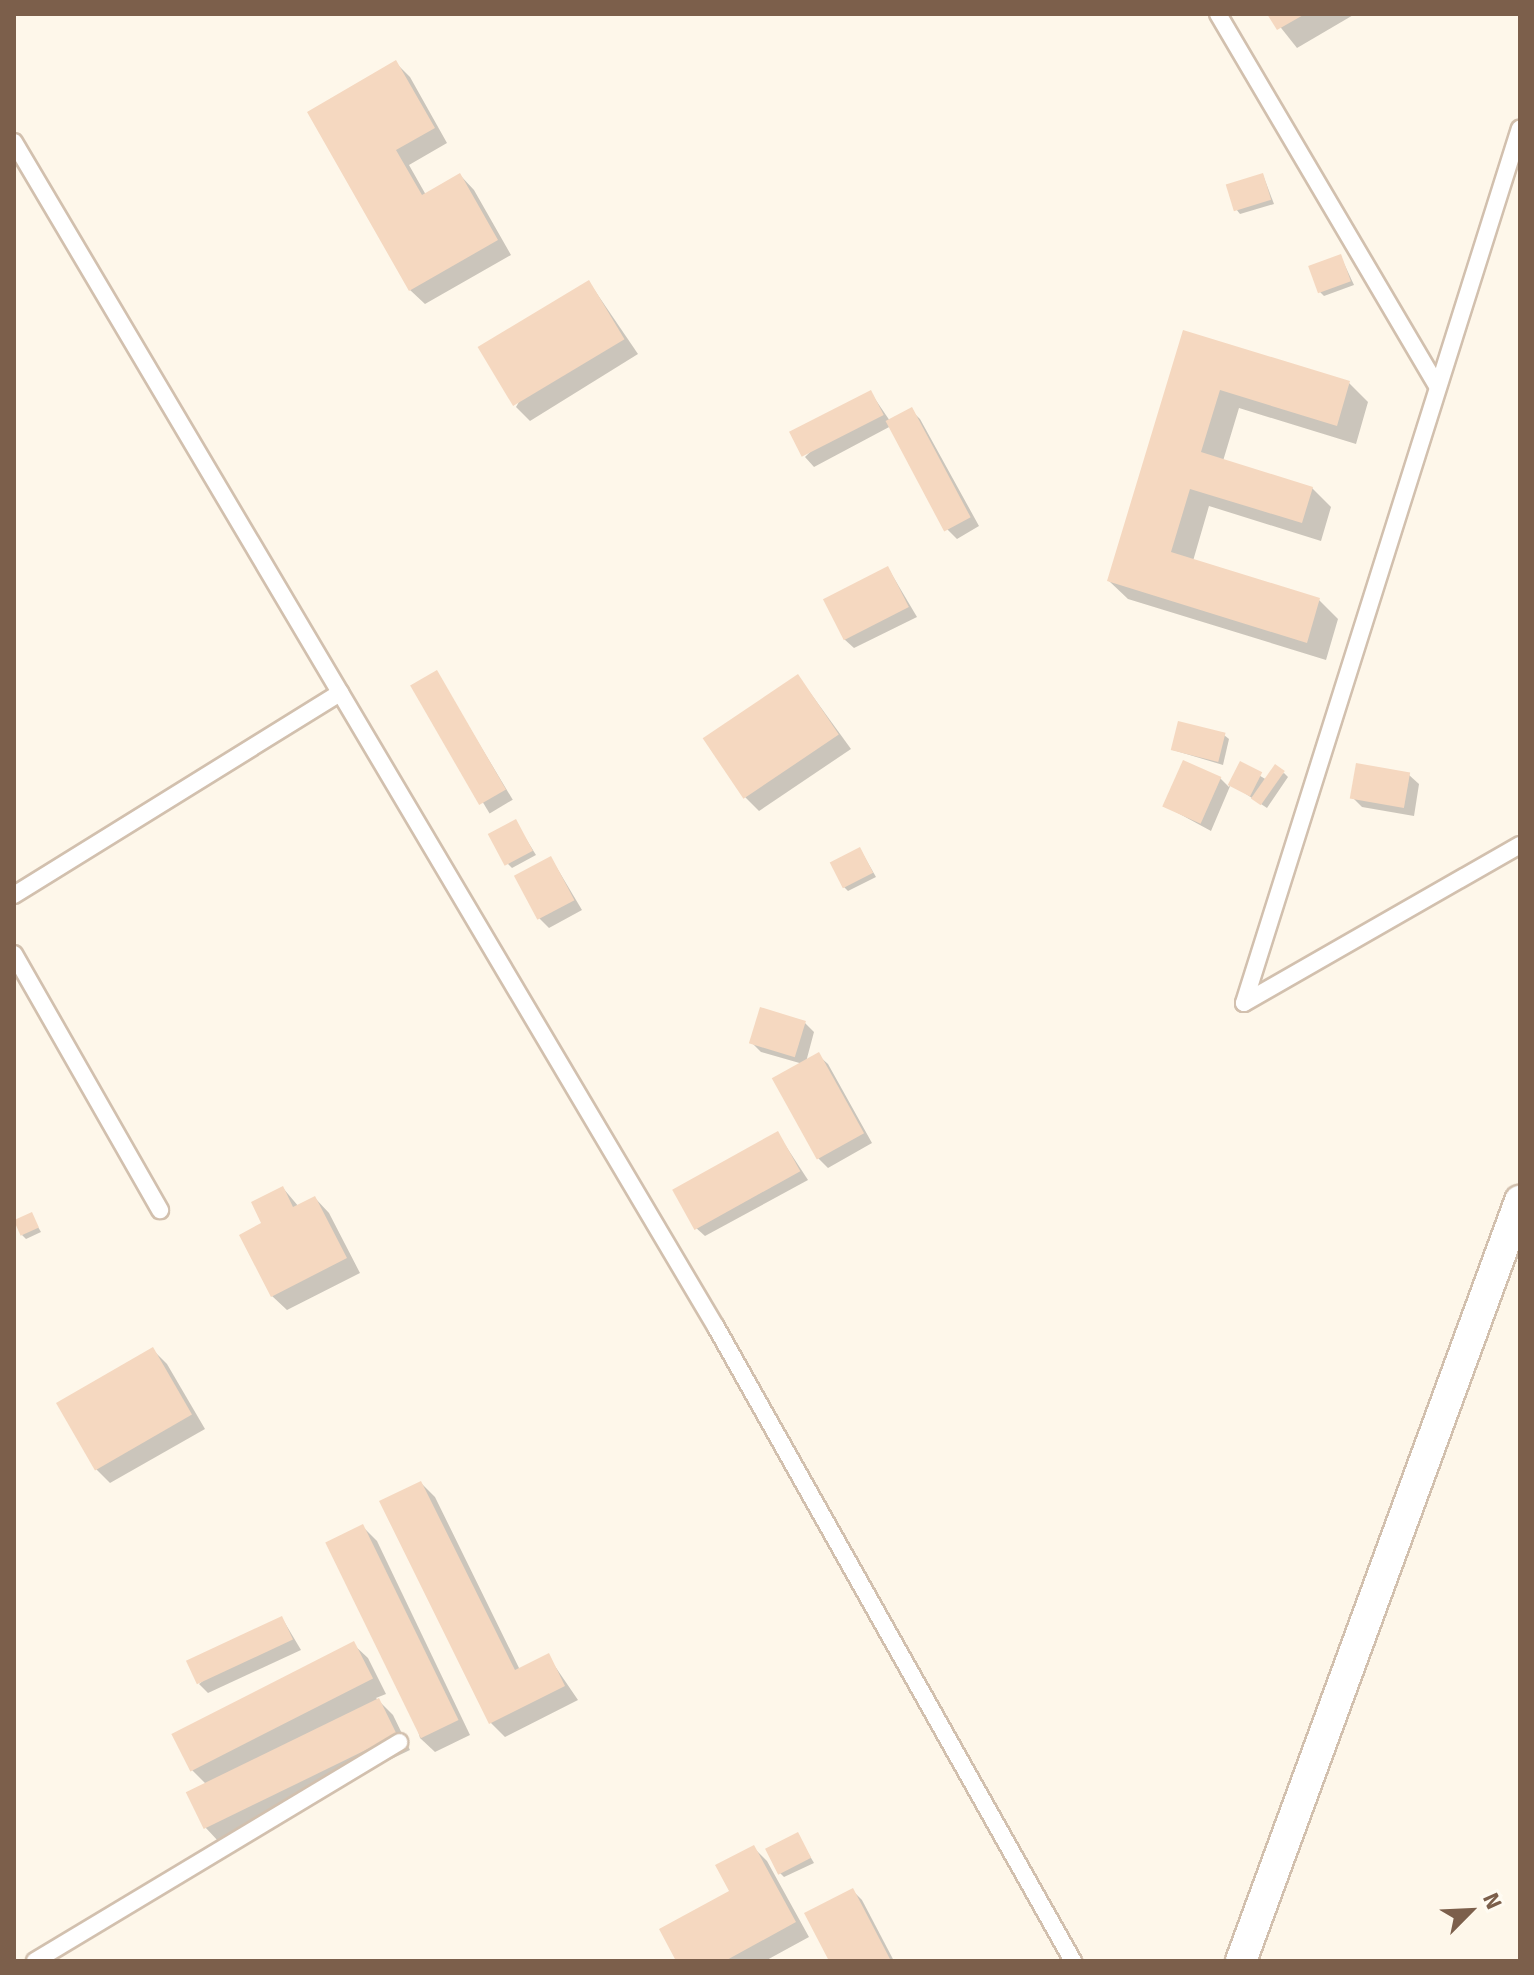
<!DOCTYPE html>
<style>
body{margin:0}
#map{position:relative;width:1534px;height:1975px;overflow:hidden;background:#fef7ea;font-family:Signika,sans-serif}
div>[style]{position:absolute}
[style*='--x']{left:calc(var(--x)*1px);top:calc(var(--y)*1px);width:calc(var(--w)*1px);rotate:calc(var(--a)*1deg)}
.shadow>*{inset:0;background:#0003;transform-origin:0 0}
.building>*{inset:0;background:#f5d8c0;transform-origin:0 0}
.roads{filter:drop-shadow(2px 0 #d2c0ae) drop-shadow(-2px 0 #d2c0ae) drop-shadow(0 2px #d2c0ae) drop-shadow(0 -2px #d2c0ae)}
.lane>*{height:16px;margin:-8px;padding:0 8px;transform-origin:8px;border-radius:8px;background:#fff}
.street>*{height:30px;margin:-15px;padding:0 15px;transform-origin:15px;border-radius:15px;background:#fff}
span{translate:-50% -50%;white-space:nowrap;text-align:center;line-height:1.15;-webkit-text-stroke:8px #fffbf2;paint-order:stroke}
.frame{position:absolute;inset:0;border:16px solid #7c5f4b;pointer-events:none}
.north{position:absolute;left:1430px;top:1871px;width:80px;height:80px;-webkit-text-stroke:6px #fffbf2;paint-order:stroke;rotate:66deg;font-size:22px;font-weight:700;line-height:32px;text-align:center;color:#7c5f4b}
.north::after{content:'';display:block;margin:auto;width:28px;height:36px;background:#7c5f4b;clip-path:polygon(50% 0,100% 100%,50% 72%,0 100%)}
</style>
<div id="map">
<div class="shadow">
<i style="clip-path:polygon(1270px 14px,1355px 14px,1297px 48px)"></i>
<i style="clip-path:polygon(396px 63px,410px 77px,447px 143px,409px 165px,426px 195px,460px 175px,474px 190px,511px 255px,425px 304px,410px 290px,309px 113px)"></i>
<i style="clip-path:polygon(1263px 175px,1274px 204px,1240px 214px,1236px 209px)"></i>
<i style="clip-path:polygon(1341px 257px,1354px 285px,1324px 296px,1320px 292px)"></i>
<i style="clip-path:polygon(589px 282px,638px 354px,530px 421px,516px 407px)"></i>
<i style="clip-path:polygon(1184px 332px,1349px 383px,1368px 402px,1356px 444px,1239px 408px,1223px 461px,1312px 488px,1331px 507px,1321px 541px,1209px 506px,1193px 561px,1319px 600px,1338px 619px,1326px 660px,1128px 599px,1109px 581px)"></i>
<i style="clip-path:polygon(871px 393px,890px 421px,911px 410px,920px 419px,979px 526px,957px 539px,947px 529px,891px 426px,814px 467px,805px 457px)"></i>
<i style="clip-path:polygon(888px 568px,917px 617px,854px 648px,844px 639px)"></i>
<i style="left:436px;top:672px;width:149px;height:27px;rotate:59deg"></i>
<i style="clip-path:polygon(798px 676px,851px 749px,759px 811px,745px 797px)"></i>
<i style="clip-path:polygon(1224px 735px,1229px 739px,1223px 765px,1173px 750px)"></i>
<i style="clip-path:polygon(1240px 764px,1267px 780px,1284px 773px,1288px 777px,1267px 808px,1231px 784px,1211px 831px,1165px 806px,1220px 778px,1229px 787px)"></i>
<i style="clip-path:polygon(1409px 775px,1419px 784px,1414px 816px,1362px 807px,1353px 798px)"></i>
<i style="clip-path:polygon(515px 821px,536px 855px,512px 868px,508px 864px)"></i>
<i style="clip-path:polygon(860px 849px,876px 877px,848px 891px,844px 887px)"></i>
<i style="clip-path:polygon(551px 858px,582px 910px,549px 928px,539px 918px)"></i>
<i style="clip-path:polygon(805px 1023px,814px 1032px,806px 1062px,818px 1055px,828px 1064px,872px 1143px,828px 1168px,818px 1158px,803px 1064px,761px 1052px,751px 1042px)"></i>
<i style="clip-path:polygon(778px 1134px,808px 1180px,705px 1236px,695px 1227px)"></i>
<i style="clip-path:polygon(283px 1188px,299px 1207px,315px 1198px,329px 1213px,360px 1273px,287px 1310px,272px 1296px,264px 1224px)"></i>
<i style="clip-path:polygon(31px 1215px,41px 1232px,26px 1239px,22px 1235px)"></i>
<i style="clip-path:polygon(153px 1350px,167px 1364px,205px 1429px,110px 1483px,96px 1469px)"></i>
<i style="clip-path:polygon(421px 1483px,435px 1497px,520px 1670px,548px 1656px,578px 1700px,505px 1737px,491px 1723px)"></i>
<i style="clip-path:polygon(362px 1526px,377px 1541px,470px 1735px,435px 1752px,420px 1738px)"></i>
<i style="clip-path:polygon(282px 1618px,301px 1650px,208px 1693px,199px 1684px)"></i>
<i style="clip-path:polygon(353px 1644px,368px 1658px,386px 1694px,376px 1698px,393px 1715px,410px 1750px,219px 1842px,205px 1827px,206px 1784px,192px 1770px,174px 1735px)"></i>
<i style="clip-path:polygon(797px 1834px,814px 1863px,784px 1877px,780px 1873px)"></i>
<i style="clip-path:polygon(753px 1847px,767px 1861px,809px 1937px,765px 1961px,678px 1961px,732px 1892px)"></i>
<i style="clip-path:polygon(852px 1890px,862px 1900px,894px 1961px,831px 1961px)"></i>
</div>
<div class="building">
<i style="clip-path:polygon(1267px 14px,1305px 14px,1277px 30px)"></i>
<i style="clip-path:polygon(396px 60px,435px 128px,396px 150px,422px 195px,460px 173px,498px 240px,409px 291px,307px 112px)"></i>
<i style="left:1263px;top:173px;width:28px;height:39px;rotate:73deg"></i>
<i style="left:1341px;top:254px;width:29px;height:35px;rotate:70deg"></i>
<i style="left:589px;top:280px;width:69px;height:130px;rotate:59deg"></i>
<i style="clip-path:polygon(1183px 330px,1350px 381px,1337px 426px,1220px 390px,1201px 452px,1313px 487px,1302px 523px,1190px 489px,1171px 552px,1320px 598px,1307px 643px,1107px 581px)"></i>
<i style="left:871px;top:390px;width:28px;height:92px;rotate:63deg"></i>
<i style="left:912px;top:407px;width:125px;height:30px;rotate:62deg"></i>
<i style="left:888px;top:566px;width:46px;height:73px;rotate:63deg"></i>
<i style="left:437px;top:670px;width:138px;height:31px;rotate:60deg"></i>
<i style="left:798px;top:674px;width:73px;height:115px;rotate:56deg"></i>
<i style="left:1178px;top:721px;width:49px;height:30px;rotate:14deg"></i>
<i style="left:1183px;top:760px;width:42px;height:51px;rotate:24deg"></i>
<i style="left:1240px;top:761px;width:25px;height:27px;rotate:27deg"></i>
<i style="left:1356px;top:763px;width:55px;height:36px;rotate:10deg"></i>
<i style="left:1275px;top:764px;width:12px;height:42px;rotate:35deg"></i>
<i style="left:516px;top:819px;width:36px;height:32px;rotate:62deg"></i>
<i style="left:860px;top:847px;width:29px;height:34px;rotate:63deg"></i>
<i style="left:551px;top:856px;width:50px;height:42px;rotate:62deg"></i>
<i style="left:760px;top:1007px;width:48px;height:38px;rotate:17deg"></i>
<i style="left:819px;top:1052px;width:93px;height:54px;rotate:61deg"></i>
<i style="left:778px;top:1131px;width:46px;height:121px;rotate:61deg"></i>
<i style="clip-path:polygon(283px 1186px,293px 1207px,315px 1196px,347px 1258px,271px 1297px,239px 1235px,261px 1223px,251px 1202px)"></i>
<i style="left:32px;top:1212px;width:17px;height:20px;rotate:66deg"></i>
<i style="left:153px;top:1347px;width:78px;height:112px;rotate:60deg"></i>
<i style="clip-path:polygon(421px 1481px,515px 1670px,549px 1653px,565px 1686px,489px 1724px,379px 1501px)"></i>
<i style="left:363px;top:1524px;width:218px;height:42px;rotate:64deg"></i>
<i style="left:282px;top:1616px;width:26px;height:106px;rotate:65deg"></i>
<i style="left:354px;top:1641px;width:42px;height:205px;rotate:63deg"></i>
<i style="left:379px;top:1698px;width:41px;height:215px;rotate:64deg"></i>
<i style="left:798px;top:1832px;width:29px;height:37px;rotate:63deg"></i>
<i style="clip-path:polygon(754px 1845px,796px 1922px,725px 1961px,676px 1961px,659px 1929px,729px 1891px,715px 1865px)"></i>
<i style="clip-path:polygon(853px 1888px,891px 1961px,829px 1961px,804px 1913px)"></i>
</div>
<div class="roads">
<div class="lane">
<i style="--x:1218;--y:14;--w:433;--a:59.5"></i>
<i style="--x:14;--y:142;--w:1377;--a:59.36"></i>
<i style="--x:716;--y:1327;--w:728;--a:60.62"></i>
<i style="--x:14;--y:895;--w:384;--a:-31.8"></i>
<i style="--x:14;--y:954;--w:295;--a:60.3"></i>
<i style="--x:1244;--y:1003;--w:917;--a:-72.49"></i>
<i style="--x:1244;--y:1003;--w:318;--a:-29.8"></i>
<i style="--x:35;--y:1961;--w:425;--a:-31"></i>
</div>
<div class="street">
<i style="--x:1241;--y:1961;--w:810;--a:-69.84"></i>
</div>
</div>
<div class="frame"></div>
<div class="north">N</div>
</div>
